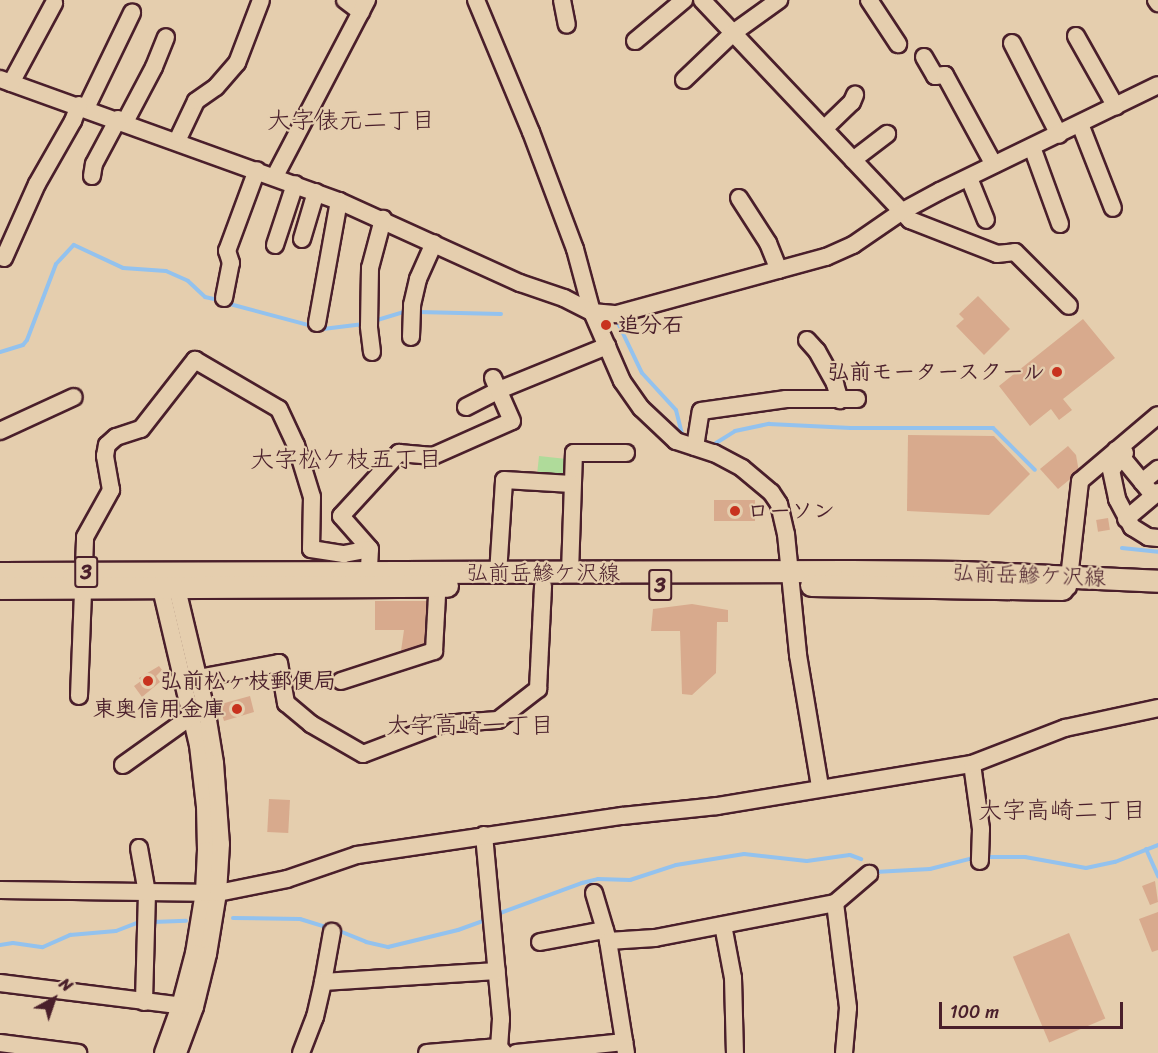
<!DOCTYPE html>
<meta charset="utf-8">
<style>
body{margin:0}
#map{position:relative;width:1158px;height:1053px;overflow:hidden;background:#e5ceae;font-family:Sriracha,"Klee One",sans-serif}
div>[style]{position:absolute}
[style*='--x']{left:calc(var(--x)*1px);top:calc(var(--y)*1px);width:calc(var(--w)*1px);rotate:calc(var(--a)*1deg)}
.green>*{inset:0;background:#afdb9a;transform-origin:0 0}
.stream>*{height:4px;margin:-2px;padding:0 2px;transform-origin:2px;border-radius:2px;background:#93c2ee}
.building>*{inset:0;background:#d8aa8d;transform-origin:0 0}
.roads{filter:drop-shadow(2px 0 #4a1f2b) drop-shadow(-2px 0 #4a1f2b) drop-shadow(0 2px #4a1f2b) drop-shadow(0 -2px #4a1f2b)}
.minor>*{height:16px;margin:-8px;padding:0 8px;transform-origin:8px;border-radius:8px;background:#e5ceae}
.major>*{height:21px;margin:-10.5px;padding:0 10.5px;transform-origin:10.5px;border-radius:10.5px;background:#e5ceae}
.dots>*{width:16px;height:16px;translate:-50% -50%;box-sizing:border-box;border:3px solid #e5ceae;border-radius:50%}
span{translate:-50% -50%;white-space:nowrap;text-align:center;line-height:1.15;-webkit-text-stroke:4.5px #e5ceae;paint-order:stroke}
.shield-label span{padding:2px 4px;background:#e5ceae;border:2px solid;border-radius:4px;-webkit-text-stroke-width:0}
.shield-label{font-size:21px;color:#4a1f2b;font-weight:700}
.poi-label{font-size:22px;color:#4a1f2b;font-weight:700}
.left{translate:0 -50%;text-align:left}
.right{translate:-100% -50%;text-align:right}
.street-label{font-size:22px;color:#4a1f2b}
.neighbourhood-label{font-size:24px;color:#4a1f2b}
.north{position:absolute;left:24px;top:969px;width:60px;height:60px;-webkit-text-stroke:4px #e5ceae;paint-order:stroke;rotate:40deg;font-size:16px;font-weight:700;line-height:24px;text-align:center;color:#4a1f2b}
.north::after{content:'';display:block;margin:auto;width:21px;height:27px;background:#4a1f2b;clip-path:polygon(50% 0,100% 100%,50% 72%,0 100%)}
.scale{position:absolute;left:939px;top:1002px;width:184px;height:27px;box-sizing:border-box;border:3px solid #4a1f2b;border-top:0;padding-left:8px;font-size:18px;line-height:21px;white-space:nowrap;color:#4a1f2b;-webkit-text-stroke:4px #e5ceae;paint-order:stroke}
</style>
<div id="map">
<div class="green">
<i style="left:539px;top:456px;width:30px;height:19px;rotate:6deg"></i>
</div>
<div class="stream">
<i style="--x:226;--y:303;--w:100;--a:15"></i>
<i style="--x:323;--y:329;--w:41;--a:-7"></i>
<i style="--x:418;--y:312;--w:83;--a:1.4"></i>
<i style="--x:374;--y:321;--w:34;--a:-17"></i>
<i style="--x:618;--y:323;--w:55;--a:64.4"></i>
<i style="--x:642;--y:373;--w:50;--a:47.4"></i>
<i style="--x:676;--y:410;--w:25;--a:76"></i>
<i style="--x:0;--y:352;--w:24;--a:-17"></i>
<i style="--x:23;--y:345;--w:6;--a:-51"></i>
<i style="--x:27;--y:340;--w:81;--a:-69.1"></i>
<i style="--x:56;--y:264;--w:26;--a:-47"></i>
<i style="--x:74;--y:245;--w:54;--a:25.1"></i>
<i style="--x:123;--y:268;--w:43;--a:4"></i>
<i style="--x:166;--y:271;--w:24;--a:24"></i>
<i style="--x:188;--y:281;--w:23;--a:43"></i>
<i style="--x:205;--y:297;--w:13;--a:13"></i>
<i style="--x:716;--y:443;--w:22;--a:-32"></i>
<i style="--x:735;--y:431;--w:35;--a:-12"></i>
<i style="--x:769;--y:424;--w:82;--a:2.8"></i>
<i style="--x:851;--y:428;--w:142;--a:0"></i>
<i style="--x:993;--y:428;--w:59;--a:45"></i>
<i style="--x:1122;--y:548;--w:36;--a:6"></i>
<i style="--x:1146;--y:849;--w:30;--a:66"></i>
<i style="--x:989;--y:857;--w:36;--a:0"></i>
<i style="--x:1025;--y:857;--w:62;--a:10.2"></i>
<i style="--x:1086;--y:868;--w:30;--a:-12"></i>
<i style="--x:1115;--y:862;--w:46;--a:-21.6"></i>
<i style="--x:875;--y:872;--w:55;--a:-3.1"></i>
<i style="--x:930;--y:869;--w:44;--a:-14.3"></i>
<i style="--x:495;--y:915;--w:93;--a:-20.2"></i>
<i style="--x:582;--y:883;--w:16;--a:-14"></i>
<i style="--x:598;--y:879;--w:32;--a:2"></i>
<i style="--x:630;--y:880;--w:48;--a:-18.1"></i>
<i style="--x:676;--y:865;--w:69;--a:-9.2"></i>
<i style="--x:744;--y:854;--w:63;--a:6.3"></i>
<i style="--x:807;--y:861;--w:43;--a:-7.9"></i>
<i style="--x:850;--y:855;--w:12;--a:20"></i>
<i style="--x:233;--y:918;--w:67;--a:0.9"></i>
<i style="--x:300;--y:919;--w:31;--a:17"></i>
<i style="--x:153;--y:922;--w:33;--a:-2"></i>
<i style="--x:337;--y:930;--w:31;--a:22"></i>
<i style="--x:366;--y:942;--w:23;--a:13"></i>
<i style="--x:388;--y:947;--w:72;--a:-13.7"></i>
<i style="--x:458;--y:930;--w:29;--a:-20"></i>
<i style="--x:0;--y:945;--w:13;--a:-9"></i>
<i style="--x:13;--y:943;--w:30;--a:8"></i>
<i style="--x:43;--y:947;--w:30;--a:-24"></i>
<i style="--x:70;--y:935;--w:46;--a:-5"></i>
<i style="--x:116;--y:931;--w:26;--a:-21"></i>
</div>
<div class="building">
<i style="clip-path:polygon(978px 296px,1010px 329px,984px 355px,956px 326px,964px 319px,959px 314px)"></i>
<i style="clip-path:polygon(1083px 319px,1115px 358px,1063px 399px,1072px 410px,1059px 420px,1051px 409px,1030px 426px,999px 386px)"></i>
<i style="clip-path:polygon(908px 435px,994px 436px,1030px 474px,989px 515px,907px 511px)"></i>
<i style="clip-path:polygon(1068px 446px,1076px 455px,1079px 472px,1058px 489px,1040px 469px)"></i>
<i style="left:714px;top:500px;width:41px;height:21px"></i>
<i style="left:1108px;top:518px;width:12px;height:12px;rotate:81deg"></i>
<i style="clip-path:polygon(375px 601px,429px 601px,425px 649px,400px 658px,404px 630px,375px 630px)"></i>
<i style="clip-path:polygon(692px 604px,728px 610px,728px 622px,717px 622px,716px 673px,692px 695px,682px 694px,680px 631px,651px 631px,653px 609px)"></i>
<i style="clip-path:polygon(159px 666px,162px 670px,156px 676px,160px 682px,142px 697px,134px 686px,141px 681px,139px 678px)"></i>
<i style="clip-path:polygon(250px 696px,254px 712px,224px 721px,221px 711px,218px 708px,221px 704px)"></i>
<i style="left:269px;top:799px;width:21px;height:33px;rotate:3deg"></i>
<i style="clip-path:polygon(1155px 881px,1158px 902px,1150px 905px,1142px 886px)"></i>
<i style="clip-path:polygon(1158px 912px,1158px 950px,1152px 952px,1139px 919px)"></i>
<i style="left:1069px;top:933px;width:93px;height:61px;rotate:67deg"></i>
</div>
<div class="roads">
<div class="minor">
<i style="--x:345;--y:0;--w:20;--a:37"></i>
<i style="--x:476;--y:0;--w:143;--a:67.4"></i>
<i style="--x:531;--y:132;--w:125;--a:69.4"></i>
<i style="--x:575;--y:249;--w:65;--a:74.9"></i>
<i style="--x:592;--y:312;--w:75;--a:66.5"></i>
<i style="--x:622;--y:381;--w:33;--a:55"></i>
<i style="--x:641;--y:408;--w:48;--a:43.3"></i>
<i style="--x:676;--y:441;--w:40;--a:18"></i>
<i style="--x:714;--y:453;--w:32;--a:28"></i>
<i style="--x:742;--y:468;--w:38;--a:40"></i>
<i style="--x:771;--y:492;--w:14;--a:56"></i>
<i style="--x:779;--y:504;--w:31;--a:77"></i>
<i style="--x:786;--y:534;--w:122;--a:84.3"></i>
<i style="--x:798;--y:655;--w:134;--a:80.5"></i>
<i style="--x:562;--y:0;--w:25;--a:79"></i>
<i style="--x:702;--y:0;--w:303;--a:46.6"></i>
<i style="--x:910;--y:220;--w:93;--a:21.3"></i>
<i style="--x:997;--y:254;--w:18;--a:-6"></i>
<i style="--x:1015;--y:252;--w:76;--a:45"></i>
<i style="--x:869;--y:0;--w:53;--a:56.6"></i>
<i style="--x:1156;--y:0;--w:4;--a:56"></i>
<i style="--x:1076;--y:36;--w:81;--a:60.6"></i>
<i style="--x:635;--y:41;--w:64;--a:-39.9"></i>
<i style="--x:1012;--y:43;--w:103;--a:62.9"></i>
<i style="--x:924;--y:57;--w:22;--a:60"></i>
<i style="--x:935;--y:76;--w:10;--a:-6"></i>
<i style="--x:945;--y:75;--w:102;--a:61.4"></i>
<i style="--x:0;--y:79;--w:360;--a:19.8"></i>
<i style="--x:339;--y:201;--w:199;--a:24.4"></i>
<i style="--x:520;--y:283;--w:46;--a:18.8"></i>
<i style="--x:564;--y:298;--w:31;--a:27"></i>
<i style="--x:592;--y:312;--w:25;--a:5"></i>
<i style="--x:617;--y:314;--w:217;--a:-15.3"></i>
<i style="--x:826;--y:257;--w:30;--a:-24"></i>
<i style="--x:853;--y:245;--w:58;--a:-34.5"></i>
<i style="--x:901;--y:212;--w:44;--a:-28.3"></i>
<i style="--x:940;--y:191;--w:242;--a:-25.9"></i>
<i style="--x:684;--y:80;--w:68;--a:-43.8"></i>
<i style="--x:733;--y:33;--w:57;--a:-35.7"></i>
<i style="--x:11;--y:83;--w:91;--a:-61.7"></i>
<i style="--x:86;--y:108;--w:106;--a:-64.2"></i>
<i style="--x:125;--y:122;--w:62;--a:-62.2"></i>
<i style="--x:154;--y:67;--w:32;--a:-68"></i>
<i style="--x:1080;--y:124;--w:90;--a:68.6"></i>
<i style="--x:825;--y:128;--w:37;--a:-44"></i>
<i style="--x:852;--y:102;--w:8;--a:-67"></i>
<i style="--x:177;--y:141;--w:44;--a:-64.6"></i>
<i style="--x:196;--y:101;--w:24;--a:-35"></i>
<i style="--x:216;--y:87;--w:32;--a:-49"></i>
<i style="--x:237;--y:63;--w:67;--a:-69.1"></i>
<i style="--x:1032;--y:147;--w:82;--a:70"></i>
<i style="--x:853;--y:160;--w:43;--a:-37.4"></i>
<i style="--x:92;--y:176;--w:12;--a:-81"></i>
<i style="--x:94;--y:164;--w:51;--a:-61.9"></i>
<i style="--x:275;--y:176;--w:199;--a:-62.4"></i>
<i style="--x:969;--y:178;--w:45;--a:68"></i>
<i style="--x:739;--y:198;--w:54;--a:57.2"></i>
<i style="--x:768;--y:243;--w:29;--a:68"></i>
<i style="--x:302;--y:239;--w:49;--a:-73.4"></i>
<i style="--x:275;--y:245;--w:64;--a:-71.8"></i>
<i style="--x:4;--y:258;--w:81;--a:-66"></i>
<i style="--x:37;--y:184;--w:73;--a:-60.3"></i>
<i style="--x:73;--y:121;--w:17;--a:-69"></i>
<i style="--x:224;--y:298;--w:36;--a:-79"></i>
<i style="--x:231;--y:263;--w:13;--a:-108"></i>
<i style="--x:227;--y:251;--w:86;--a:-69.7"></i>
<i style="--x:317;--y:323;--w:124;--a:-79.8"></i>
<i style="--x:411;--y:337;--w:32;--a:-88"></i>
<i style="--x:412;--y:305;--w:27;--a:-77"></i>
<i style="--x:418;--y:279;--w:39;--a:-66"></i>
<i style="--x:807;--y:340;--w:15;--a:48"></i>
<i style="--x:817;--y:351;--w:38;--a:61"></i>
<i style="--x:835;--y:384;--w:17;--a:73"></i>
<i style="--x:372;--y:352;--w:26;--a:-97"></i>
<i style="--x:369;--y:326;--w:58;--a:-89"></i>
<i style="--x:370;--y:268;--w:51;--a:-75.1"></i>
<i style="--x:466;--y:407;--w:37;--a:-27"></i>
<i style="--x:499;--y:390;--w:117;--a:-22.2"></i>
<i style="--x:0;--y:431;--w:81;--a:-24.7"></i>
<i style="--x:695;--y:447;--w:36;--a:-81"></i>
<i style="--x:701;--y:411;--w:86;--a:-8"></i>
<i style="--x:786;--y:399;--w:71;--a:0"></i>
<i style="--x:1116;--y:450;--w:58;--a:50.6"></i>
<i style="--x:1125;--y:453;--w:22;--a:129"></i>
<i style="--x:1111;--y:470;--w:30;--a:78"></i>
<i style="--x:1117;--y:499;--w:32;--a:62"></i>
<i style="--x:1132;--y:527;--w:19;--a:32"></i>
<i style="--x:1148;--y:537;--w:10;--a:6"></i>
<i style="--x:1142;--y:482;--w:21;--a:-39"></i>
<i style="--x:1126;--y:519;--w:42;--a:-40.2"></i>
<i style="--x:370;--y:549;--w:44;--a:-131.3"></i>
<i style="--x:341;--y:516;--w:86;--a:-47.4"></i>
<i style="--x:399;--y:453;--w:34;--a:5"></i>
<i style="--x:433;--y:456;--w:86;--a:-23.9"></i>
<i style="--x:512;--y:421;--w:47;--a:-113.8"></i>
<i style="--x:570;--y:573;--w:120;--a:-88.1"></i>
<i style="--x:574;--y:453;--w:52;--a:0"></i>
<i style="--x:498;--y:574;--w:94;--a:-86.3"></i>
<i style="--x:504;--y:480;--w:68;--a:3.4"></i>
<i style="--x:158;--y:576;--w:174;--a:76.7"></i>
<i style="--x:198;--y:745;--w:61;--a:83.5"></i>
<i style="--x:205;--y:806;--w:44;--a:88.7"></i>
<i style="--x:206;--y:850;--w:42;--a:92.7"></i>
<i style="--x:204;--y:892;--w:62;--a:99.3"></i>
<i style="--x:194;--y:953;--w:55;--a:104.8"></i>
<i style="--x:180;--y:1006;--w:50;--a:109.9"></i>
<i style="--x:174;--y:576;--w:142;--a:76.6"></i>
<i style="--x:207;--y:714;--w:50;--a:80.7"></i>
<i style="--x:215;--y:763;--w:81;--a:85.8"></i>
<i style="--x:221;--y:844;--w:49;--a:93.5"></i>
<i style="--x:218;--y:893;--w:62;--a:99.3"></i>
<i style="--x:208;--y:954;--w:55;--a:103.8"></i>
<i style="--x:195;--y:1007;--w:49;--a:110.3"></i>
<i style="--x:1068;--y:587;--w:107;--a:-83.5"></i>
<i style="--x:1080;--y:481;--w:102;--a:-40.2"></i>
<i style="--x:198;--y:678;--w:82;--a:-10.5"></i>
<i style="--x:279;--y:663;--w:41;--a:80.1"></i>
<i style="--x:286;--y:703;--w:33;--a:40"></i>
<i style="--x:311;--y:724;--w:60;--a:30"></i>
<i style="--x:363;--y:754;--w:85;--a:-20.8"></i>
<i style="--x:442;--y:724;--w:56;--a:-4.1"></i>
<i style="--x:498;--y:720;--w:51;--a:-37.8"></i>
<i style="--x:538;--y:689;--w:103;--a:-87.2"></i>
<i style="--x:341;--y:681;--w:98;--a:-17.9"></i>
<i style="--x:434;--y:651;--w:75;--a:-86.9"></i>
<i style="--x:79;--y:696;--w:159;--a:-87.8"></i>
<i style="--x:85;--y:537;--w:54;--a:-61"></i>
<i style="--x:111;--y:490;--w:35;--a:-100"></i>
<i style="--x:105;--y:456;--w:11;--a:-80"></i>
<i style="--x:107;--y:445;--w:12;--a:-42"></i>
<i style="--x:116;--y:437;--w:26;--a:-18"></i>
<i style="--x:141;--y:429;--w:88;--a:-52"></i>
<i style="--x:195;--y:360;--w:97;--a:30.3"></i>
<i style="--x:279;--y:409;--w:40;--a:65"></i>
<i style="--x:296;--y:445;--w:54;--a:72.9"></i>
<i style="--x:312;--y:497;--w:52;--a:91.1"></i>
<i style="--x:311;--y:549;--w:33;--a:9"></i>
<i style="--x:344;--y:554;--w:26;--a:-11"></i>
<i style="--x:370;--y:549;--w:34;--a:93"></i>
<i style="--x:972;--y:764;--w:66;--a:82.1"></i>
<i style="--x:981;--y:829;--w:32;--a:92"></i>
<i style="--x:123;--y:765;--w:86;--a:-35.5"></i>
<i style="--x:484;--y:835;--w:185;--a:84.7"></i>
<i style="--x:501;--y:1019;--w:28;--a:94"></i>
<i style="--x:499;--y:1047;--w:8;--a:50"></i>
<i style="--x:139;--y:848;--w:46;--a:79.9"></i>
<i style="--x:147;--y:893;--w:109;--a:91.6"></i>
<i style="--x:0;--y:890;--w:218;--a:0.8"></i>
<i style="--x:218;--y:893;--w:70;--a:-11.5"></i>
<i style="--x:287;--y:879;--w:74;--a:-18.9"></i>
<i style="--x:357;--y:855;--w:268;--a:-8.4"></i>
<i style="--x:622;--y:816;--w:96;--a:-6"></i>
<i style="--x:717;--y:806;--w:258;--a:-9.4"></i>
<i style="--x:972;--y:764;--w:100;--a:-21.2"></i>
<i style="--x:1065;--y:728;--w:95;--a:-12.1"></i>
<i style="--x:594;--y:893;--w:49;--a:73.4"></i>
<i style="--x:835;--y:903;--w:106;--a:82.9"></i>
<i style="--x:848;--y:1008;--w:45;--a:95.1"></i>
<i style="--x:723;--y:925;--w:54;--a:79.3"></i>
<i style="--x:733;--y:978;--w:75;--a:88.5"></i>
<i style="--x:540;--y:942;--w:66;--a:-10.5"></i>
<i style="--x:323;--y:982;--w:51;--a:-79.8"></i>
<i style="--x:0;--y:983;--w:193;--a:7.1"></i>
<i style="--x:0;--y:1043;--w:79;--a:7.3"></i>
<i style="--x:301;--y:1053;--w:39;--a:-69"></i>
<i style="--x:315;--y:1017;--w:36;--a:-77"></i>
<i style="--x:323;--y:982;--w:174;--a:-3.6"></i>
<i style="--x:427;--y:1053;--w:72;--a:-4.8"></i>
<i style="--x:516;--y:1053;--w:109;--a:-5.8"></i>
<i style="--x:626;--y:1053;--w:113;--a:-99.1"></i>
<i style="--x:608;--y:941;--w:47;--a:-3.7"></i>
<i style="--x:655;--y:938;--w:183;--a:-11"></i>
<i style="--x:835;--y:903;--w:45;--a:-40.5"></i>
</div>
<div class="major">
<i style="--x:0;--y:573;--w:851;--a:-0.13"></i>
<i style="--x:851;--y:571;--w:112;--a:0.5"></i>
<i style="--x:963;--y:572;--w:195;--a:2.6"></i>
<i style="--x:811;--y:585;--w:251;--a:0.9"></i>
<i style="--x:0;--y:588;--w:447;--a:-0.3"></i>
</div>
</div>
<div class="dots">
<i style="left:606px;top:325px;background:#c8321e"></i>
<i style="left:1057px;top:372px;background:#c8321e"></i>
<i style="left:735px;top:511px;background:#c8321e"></i>
<i style="left:148px;top:681px;background:#c8321e"></i>
<i style="left:237px;top:709px;background:#c8321e"></i>
</div>
<div class="shield-label">
<span style="left:86px;top:572px">3</span>
<span style="left:660px;top:585px">3</span>
</div>
<div class="poi-label">
<span class="left" style="left:618px;top:325px">追分石</span>
<span class="right" style="left:1045px;top:372px">弘前モータースクール</span>
<span class="left" style="left:747px;top:511px">ローソン</span>
<span class="left" style="left:160px;top:681px">弘前松ヶ枝郵便局</span>
<span class="right" style="left:225px;top:709px">東奥信用金庫</span>
</div>
<div class="street-label">
<span style="left:543px;top:573px">弘前岳鰺ケ沢線</span>
<span style="left:1029px;top:575px;rotate:2deg">弘前岳鰺ケ沢線</span>
</div>
<div class="neighbourhood-label">
<span style="left:351px;top:121px">大字俵元二丁目</span>
<span style="left:346px;top:460px">大字松ケ枝五丁目</span>
<span style="left:470px;top:726px">大字高崎一丁目</span>
<span style="left:1062px;top:811px">大字高崎二丁目</span>
</div>
<div class="north">N</div>
<div class="scale">100 m</div>
</div>
